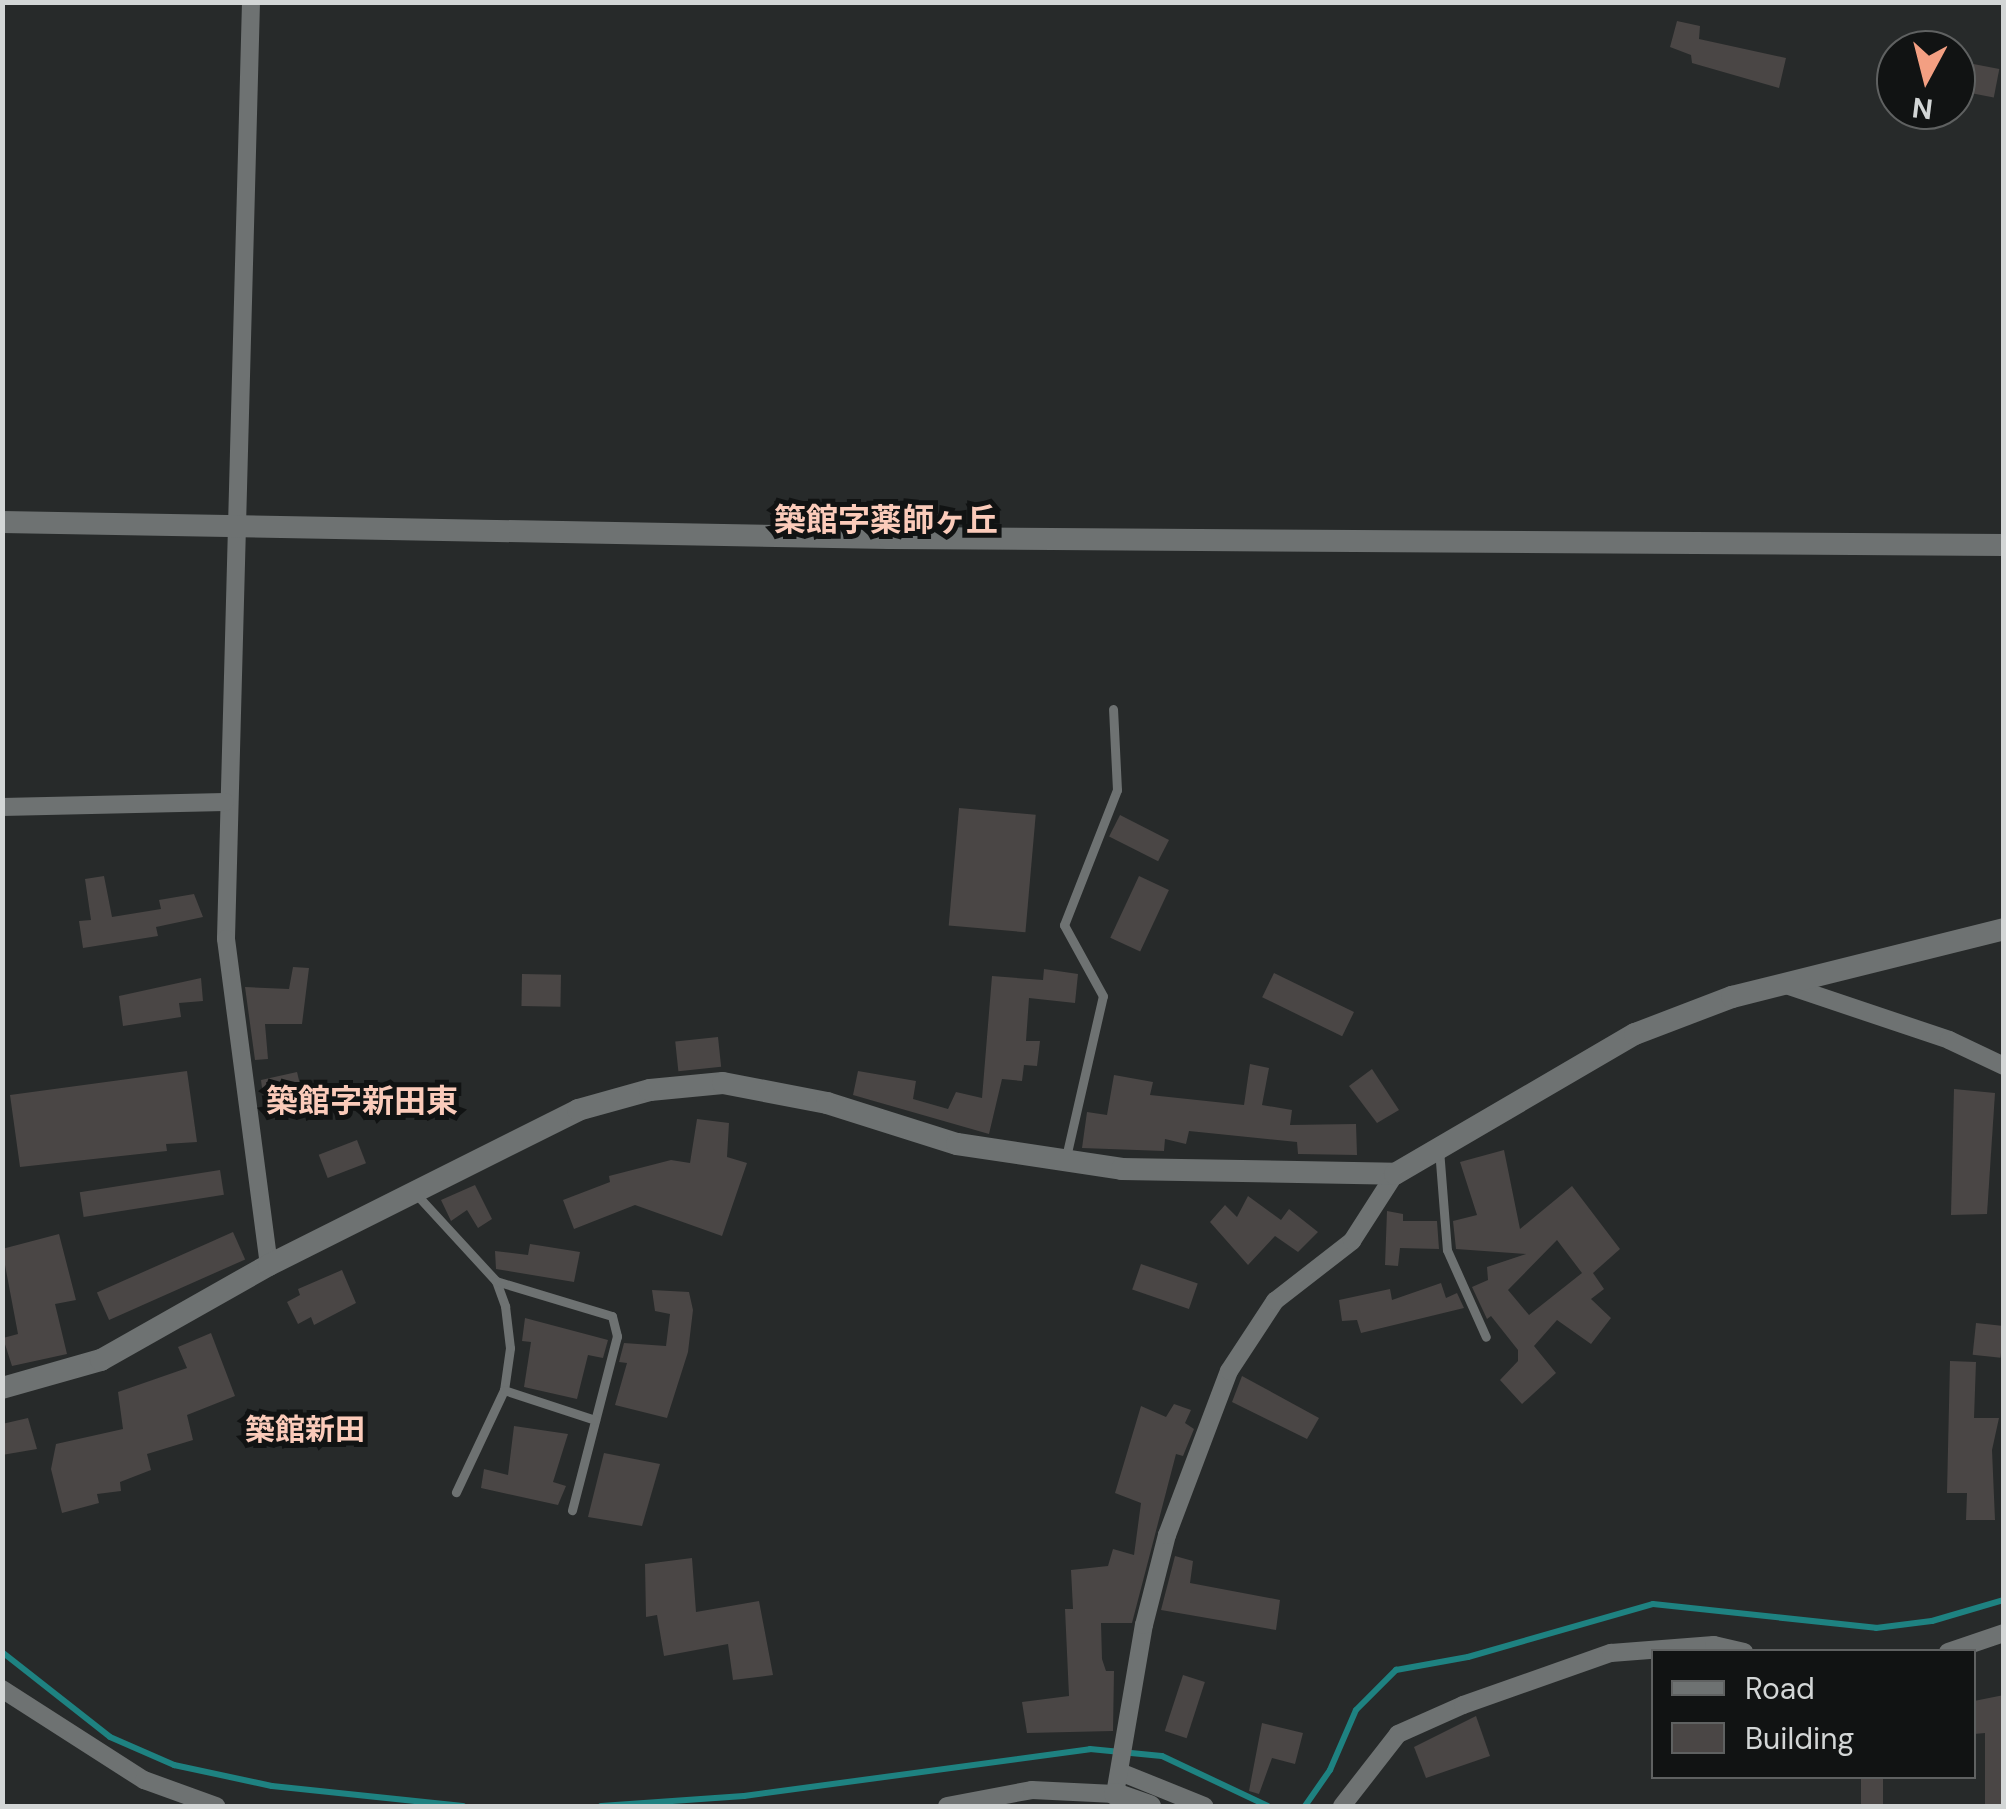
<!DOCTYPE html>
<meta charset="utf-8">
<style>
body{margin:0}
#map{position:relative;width:2006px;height:1809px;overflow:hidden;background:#272a2a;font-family:"DM Sans","Noto Sans JP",sans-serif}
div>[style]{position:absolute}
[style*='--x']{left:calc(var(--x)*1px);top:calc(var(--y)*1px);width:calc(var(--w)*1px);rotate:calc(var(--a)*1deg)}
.stream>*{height:6px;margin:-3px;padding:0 3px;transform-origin:3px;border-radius:3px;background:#1e8281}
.building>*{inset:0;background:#4a4645;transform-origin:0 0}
.service>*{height:9px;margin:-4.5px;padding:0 4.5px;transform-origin:4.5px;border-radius:4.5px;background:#6e7272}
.minor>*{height:18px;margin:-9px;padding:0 9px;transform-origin:9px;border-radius:9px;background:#6e7272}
.tertiary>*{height:22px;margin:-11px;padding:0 11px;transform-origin:11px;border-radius:11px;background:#6e7272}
span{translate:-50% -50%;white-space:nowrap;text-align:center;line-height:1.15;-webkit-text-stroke:10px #111313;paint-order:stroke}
.neighbourhood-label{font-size:30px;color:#fbcbba;font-weight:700}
.quarter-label{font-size:32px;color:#fbcbba;font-weight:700}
.frame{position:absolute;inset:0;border:5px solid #d3d6d6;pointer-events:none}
.legend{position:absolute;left:1651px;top:1649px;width:325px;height:130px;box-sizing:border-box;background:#111313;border:2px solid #5f6161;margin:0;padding:12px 18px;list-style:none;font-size:30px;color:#d3d6d6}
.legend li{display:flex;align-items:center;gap:20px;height:50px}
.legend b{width:50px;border:2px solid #5f6161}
.north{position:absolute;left:1876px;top:30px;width:100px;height:100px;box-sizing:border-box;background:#111313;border:2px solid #5f6161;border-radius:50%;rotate:187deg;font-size:28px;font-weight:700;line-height:40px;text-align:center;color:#d3d6d6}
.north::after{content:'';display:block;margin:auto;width:35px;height:45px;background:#f39f82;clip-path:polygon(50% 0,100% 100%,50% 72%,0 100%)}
</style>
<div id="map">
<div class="stream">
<i style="--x:2;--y:1652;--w:137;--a:38.2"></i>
<i style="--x:110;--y:1737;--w:70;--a:23.6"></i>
<i style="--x:174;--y:1765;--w:100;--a:12.1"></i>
<i style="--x:272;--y:1786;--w:192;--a:6"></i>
<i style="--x:601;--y:1806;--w:143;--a:-4"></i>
<i style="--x:744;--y:1796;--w:349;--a:-7.7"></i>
<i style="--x:1090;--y:1749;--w:72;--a:5.6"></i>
<i style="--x:1162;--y:1756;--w:117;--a:25.3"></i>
<i style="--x:1305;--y:1806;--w:44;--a:-55.2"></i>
<i style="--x:1330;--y:1770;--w:65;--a:-66.6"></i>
<i style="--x:1356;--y:1710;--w:57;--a:-45"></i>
<i style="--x:1396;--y:1670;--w:73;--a:-10.2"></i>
<i style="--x:1468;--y:1657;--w:192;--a:-16"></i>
<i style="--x:1653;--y:1604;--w:224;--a:6.1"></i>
<i style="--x:1876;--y:1628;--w:56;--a:-7.1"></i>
<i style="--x:1932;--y:1621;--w:75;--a:-16.3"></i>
</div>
<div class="building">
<i style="clip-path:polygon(1677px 21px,1700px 26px,1699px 39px,1786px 58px,1779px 88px,1692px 63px,1691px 55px,1670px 47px)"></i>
<i style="left:1963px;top:62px;width:37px;height:29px;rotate:11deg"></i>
<i style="left:959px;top:808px;width:77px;height:118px;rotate:5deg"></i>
<i style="left:1120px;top:815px;width:55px;height:24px;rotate:27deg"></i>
<i style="clip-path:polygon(104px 876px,112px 917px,161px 909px,159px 900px,194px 894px,203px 917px,156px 927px,158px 936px,83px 948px,79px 921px,91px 920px,85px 879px)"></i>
<i style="left:1139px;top:876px;width:33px;height:68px;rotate:25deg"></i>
<i style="clip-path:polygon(293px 967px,309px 968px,302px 1024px,265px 1024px,268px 1059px,255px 1060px,245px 987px,289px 989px)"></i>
<i style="clip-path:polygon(1044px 969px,1078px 974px,1075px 1003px,1029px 998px,1026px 1041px,1040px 1041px,1037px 1066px,1024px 1065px,1022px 1081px,1002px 1079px,989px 1134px,853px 1095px,858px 1071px,916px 1081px,913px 1099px,948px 1109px,956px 1092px,982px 1098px,992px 976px,1043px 980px)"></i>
<i style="left:1274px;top:973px;width:89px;height:27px;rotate:26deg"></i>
<i style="left:522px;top:974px;width:39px;height:32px;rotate:1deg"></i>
<i style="clip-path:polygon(201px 978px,203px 1001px,179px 1003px,181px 1017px,123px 1026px,119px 996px)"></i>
<i style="left:718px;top:1037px;width:30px;height:43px;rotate:84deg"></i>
<i style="clip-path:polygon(1250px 1064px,1269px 1068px,1262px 1105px,1292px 1110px,1290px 1125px,1356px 1124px,1357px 1155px,1298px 1154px,1297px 1142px,1189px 1131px,1186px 1144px,1165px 1139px,1164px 1151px,1082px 1148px,1087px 1112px,1107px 1115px,1114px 1075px,1153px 1082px,1150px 1095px,1244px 1105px)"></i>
<i style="clip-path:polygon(1372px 1069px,1399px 1110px,1377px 1123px,1349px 1086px)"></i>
<i style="clip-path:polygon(187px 1071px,197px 1142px,166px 1144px,167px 1151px,20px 1167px,10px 1095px)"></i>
<i style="clip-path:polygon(297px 1072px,303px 1097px,264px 1103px,261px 1080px)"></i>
<i style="clip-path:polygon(1954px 1089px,1995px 1093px,1987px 1214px,1951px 1215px)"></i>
<i style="clip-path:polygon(697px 1119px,729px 1123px,727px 1157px,747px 1163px,722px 1236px,635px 1205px,574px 1229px,563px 1200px,610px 1182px,609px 1176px,671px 1160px,690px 1163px)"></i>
<i style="left:357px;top:1140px;width:25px;height:41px;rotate:69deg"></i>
<i style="clip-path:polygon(evenodd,1504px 1150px,1520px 1229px,1572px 1186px,1620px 1249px,1593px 1273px,1604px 1289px,1591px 1299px,1611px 1318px,1591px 1344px,1557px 1320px,1534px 1346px,1556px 1373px,1522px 1404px,1500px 1380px,1518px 1361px,1518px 1350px,1491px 1316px,1487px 1319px,1472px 1287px,1488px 1280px,1487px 1267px,1526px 1254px,1456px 1249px,1453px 1221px,1477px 1215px,1460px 1162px,1504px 1150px,1557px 1240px,1582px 1273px,1529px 1315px,1508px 1290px,1557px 1240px)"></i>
<i style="left:220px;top:1170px;width:25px;height:142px;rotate:81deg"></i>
<i style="clip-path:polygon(475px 1185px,492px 1219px,478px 1228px,467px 1210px,451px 1221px,441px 1200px)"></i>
<i style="clip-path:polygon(1248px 1196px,1281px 1220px,1289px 1209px,1318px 1232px,1298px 1252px,1275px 1236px,1248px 1265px,1210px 1222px,1225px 1205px,1237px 1217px)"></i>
<i style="clip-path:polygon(1387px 1211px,1403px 1214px,1403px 1221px,1437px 1221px,1439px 1249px,1400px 1248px,1398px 1266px,1385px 1265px)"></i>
<i style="left:233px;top:1232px;width:30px;height:149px;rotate:66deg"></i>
<i style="clip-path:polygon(59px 1234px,76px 1300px,55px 1304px,67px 1354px,12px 1366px,3px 1338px,18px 1334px,2px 1249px)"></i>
<i style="clip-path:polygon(530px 1244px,580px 1252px,574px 1282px,496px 1269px,495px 1251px,528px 1255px)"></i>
<i style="left:1141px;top:1264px;width:60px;height:27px;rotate:19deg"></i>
<i style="clip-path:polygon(342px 1270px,356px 1303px,314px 1325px,311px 1317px,298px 1324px,287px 1302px,300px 1295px,298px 1289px)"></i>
<i style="clip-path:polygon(1441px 1283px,1446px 1298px,1457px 1293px,1464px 1308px,1361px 1333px,1357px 1320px,1342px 1321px,1339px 1300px,1390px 1289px,1392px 1300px)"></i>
<i style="clip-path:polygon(652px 1290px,689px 1292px,693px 1310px,688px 1352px,667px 1418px,615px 1405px,627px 1363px,619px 1362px,624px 1343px,666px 1346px,670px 1314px,655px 1311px)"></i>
<i style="clip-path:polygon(525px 1318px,608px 1340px,603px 1358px,588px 1355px,577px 1399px,524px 1387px,531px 1342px,522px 1341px)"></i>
<i style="left:1976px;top:1323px;width:28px;height:32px;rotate:6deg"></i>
<i style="clip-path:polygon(211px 1333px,235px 1396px,187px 1415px,193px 1440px,147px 1454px,151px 1470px,120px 1482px,121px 1491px,97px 1494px,99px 1503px,62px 1513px,51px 1469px,56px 1444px,123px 1429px,118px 1392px,187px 1368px,178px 1347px)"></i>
<i style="clip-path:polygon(1950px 1361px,1976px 1362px,1974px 1418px,1999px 1418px,1992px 1450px,1995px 1520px,1966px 1520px,1967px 1493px,1947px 1493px)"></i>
<i style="clip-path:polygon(1242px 1376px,1319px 1418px,1307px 1439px,1232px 1402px)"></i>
<i style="clip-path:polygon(1174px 1404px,1191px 1410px,1185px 1423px,1194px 1429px,1183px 1456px,1176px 1454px,1132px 1623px,1101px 1623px,1102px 1659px,1106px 1671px,1114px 1671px,1113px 1731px,1027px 1733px,1022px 1702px,1069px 1696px,1065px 1609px,1073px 1609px,1071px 1570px,1108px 1566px,1113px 1549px,1134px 1555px,1141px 1503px,1115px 1493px,1141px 1406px,1166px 1417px)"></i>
<i style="clip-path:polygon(28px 1418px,37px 1449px,2px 1455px,2px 1424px)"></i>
<i style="clip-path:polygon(514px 1426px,568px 1434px,553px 1482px,566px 1486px,558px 1505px,481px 1488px,484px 1469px,508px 1475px)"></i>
<i style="clip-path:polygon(604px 1453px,660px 1464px,642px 1526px,588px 1517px)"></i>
<i style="clip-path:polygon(1175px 1556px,1193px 1561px,1190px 1583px,1280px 1600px,1276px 1630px,1161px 1610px)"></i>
<i style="clip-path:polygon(692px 1558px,696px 1612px,759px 1601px,773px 1675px,733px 1680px,728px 1644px,664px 1656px,657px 1615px,646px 1617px,645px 1564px)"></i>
<i style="left:1183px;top:1675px;width:23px;height:59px;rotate:18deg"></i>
<i style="clip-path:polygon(2004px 1695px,2004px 1806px,1985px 1806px,1985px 1733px,1974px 1734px,1974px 1701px)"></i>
<i style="clip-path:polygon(1476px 1716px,1490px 1756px,1426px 1778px,1414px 1747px)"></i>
<i style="clip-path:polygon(1262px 1723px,1303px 1733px,1295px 1764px,1272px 1758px,1259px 1794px,1249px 1791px)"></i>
<i style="left:1861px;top:1776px;width:22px;height:30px"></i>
</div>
<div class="service">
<i style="--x:1439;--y:1149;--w:101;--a:85.5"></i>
<i style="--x:1447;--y:1250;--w:95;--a:65.9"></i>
<i style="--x:1066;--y:1157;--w:165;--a:-77.1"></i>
<i style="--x:1103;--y:996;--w:81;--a:-118.8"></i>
<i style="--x:1064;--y:925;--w:145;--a:-68.6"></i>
<i style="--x:1117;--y:790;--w:81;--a:-92.8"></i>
<i style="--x:416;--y:1194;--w:118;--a:47.4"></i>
<i style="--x:496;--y:1281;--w:27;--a:70"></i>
<i style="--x:505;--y:1306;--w:42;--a:83.2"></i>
<i style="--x:510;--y:1348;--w:42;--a:98.1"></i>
<i style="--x:504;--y:1390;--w:113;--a:115.2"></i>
<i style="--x:496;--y:1281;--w:121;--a:16.8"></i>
<i style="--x:612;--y:1316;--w:21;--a:76"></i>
<i style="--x:617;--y:1336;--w:180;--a:104.5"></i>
<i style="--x:504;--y:1390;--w:96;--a:18.2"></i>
</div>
<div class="minor">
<i style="--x:251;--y:2;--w:937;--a:91.53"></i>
<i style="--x:226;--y:939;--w:329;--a:82.5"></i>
<i style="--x:2;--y:807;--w:223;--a:-1.3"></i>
<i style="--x:1783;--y:984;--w:175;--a:18.6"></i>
<i style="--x:1949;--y:1040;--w:61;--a:25.3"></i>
<i style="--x:1948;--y:1652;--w:59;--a:-18.7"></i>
<i style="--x:2;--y:1689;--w:169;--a:32.7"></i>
<i style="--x:144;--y:1780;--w:77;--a:19.9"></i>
<i style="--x:1120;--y:1772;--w:91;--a:22"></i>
<i style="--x:947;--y:1806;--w:86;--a:-10.7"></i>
<i style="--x:1032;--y:1790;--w:83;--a:2.8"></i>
<i style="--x:1115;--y:1794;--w:171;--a:-80.3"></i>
<i style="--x:1144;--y:1625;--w:93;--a:-75.7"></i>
<i style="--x:1167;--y:1535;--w:175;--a:-69.3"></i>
<i style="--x:1229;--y:1371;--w:84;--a:-56.7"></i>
<i style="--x:1275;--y:1301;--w:98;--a:-37.9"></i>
<i style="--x:1352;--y:1241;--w:80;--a:-57.3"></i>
<i style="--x:1342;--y:1806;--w:91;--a:-52.1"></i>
<i style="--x:1398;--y:1734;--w:71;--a:-24"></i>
<i style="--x:1463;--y:1705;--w:157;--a:-19.4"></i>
<i style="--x:1611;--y:1653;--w:103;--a:-4.4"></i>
<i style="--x:1714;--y:1645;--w:31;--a:13"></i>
</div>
<div class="tertiary">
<i style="--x:2;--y:522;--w:887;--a:1.03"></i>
<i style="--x:889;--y:538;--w:1115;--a:0.36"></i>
<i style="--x:2;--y:1388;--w:103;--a:-15.8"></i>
<i style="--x:101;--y:1360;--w:193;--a:-29.5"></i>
<i style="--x:269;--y:1265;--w:346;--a:-26.6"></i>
<i style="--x:578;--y:1110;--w:75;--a:-15.5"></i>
<i style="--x:650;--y:1090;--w:73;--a:-5.5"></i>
<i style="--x:723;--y:1083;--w:106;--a:10.9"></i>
<i style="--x:827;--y:1103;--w:136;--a:17.5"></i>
<i style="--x:957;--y:1144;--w:167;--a:8.6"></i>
<i style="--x:1122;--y:1169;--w:273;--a:1"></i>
<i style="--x:1395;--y:1174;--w:278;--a:-30.3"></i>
<i style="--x:1635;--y:1034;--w:104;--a:-20.9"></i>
<i style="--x:1732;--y:997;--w:280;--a:-14"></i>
<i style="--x:1115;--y:1794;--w:37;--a:19"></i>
</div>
<div class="neighbourhood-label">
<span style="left:305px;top:1430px">築館新田</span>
</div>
<div class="quarter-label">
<span style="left:886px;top:520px">築館字薬師ヶ丘</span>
<span style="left:362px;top:1101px">築館字新田東</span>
</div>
<div class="frame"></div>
<ul class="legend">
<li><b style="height:12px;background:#6e7272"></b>Road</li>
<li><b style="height:28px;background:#4a4645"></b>Building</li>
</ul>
<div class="north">N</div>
</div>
